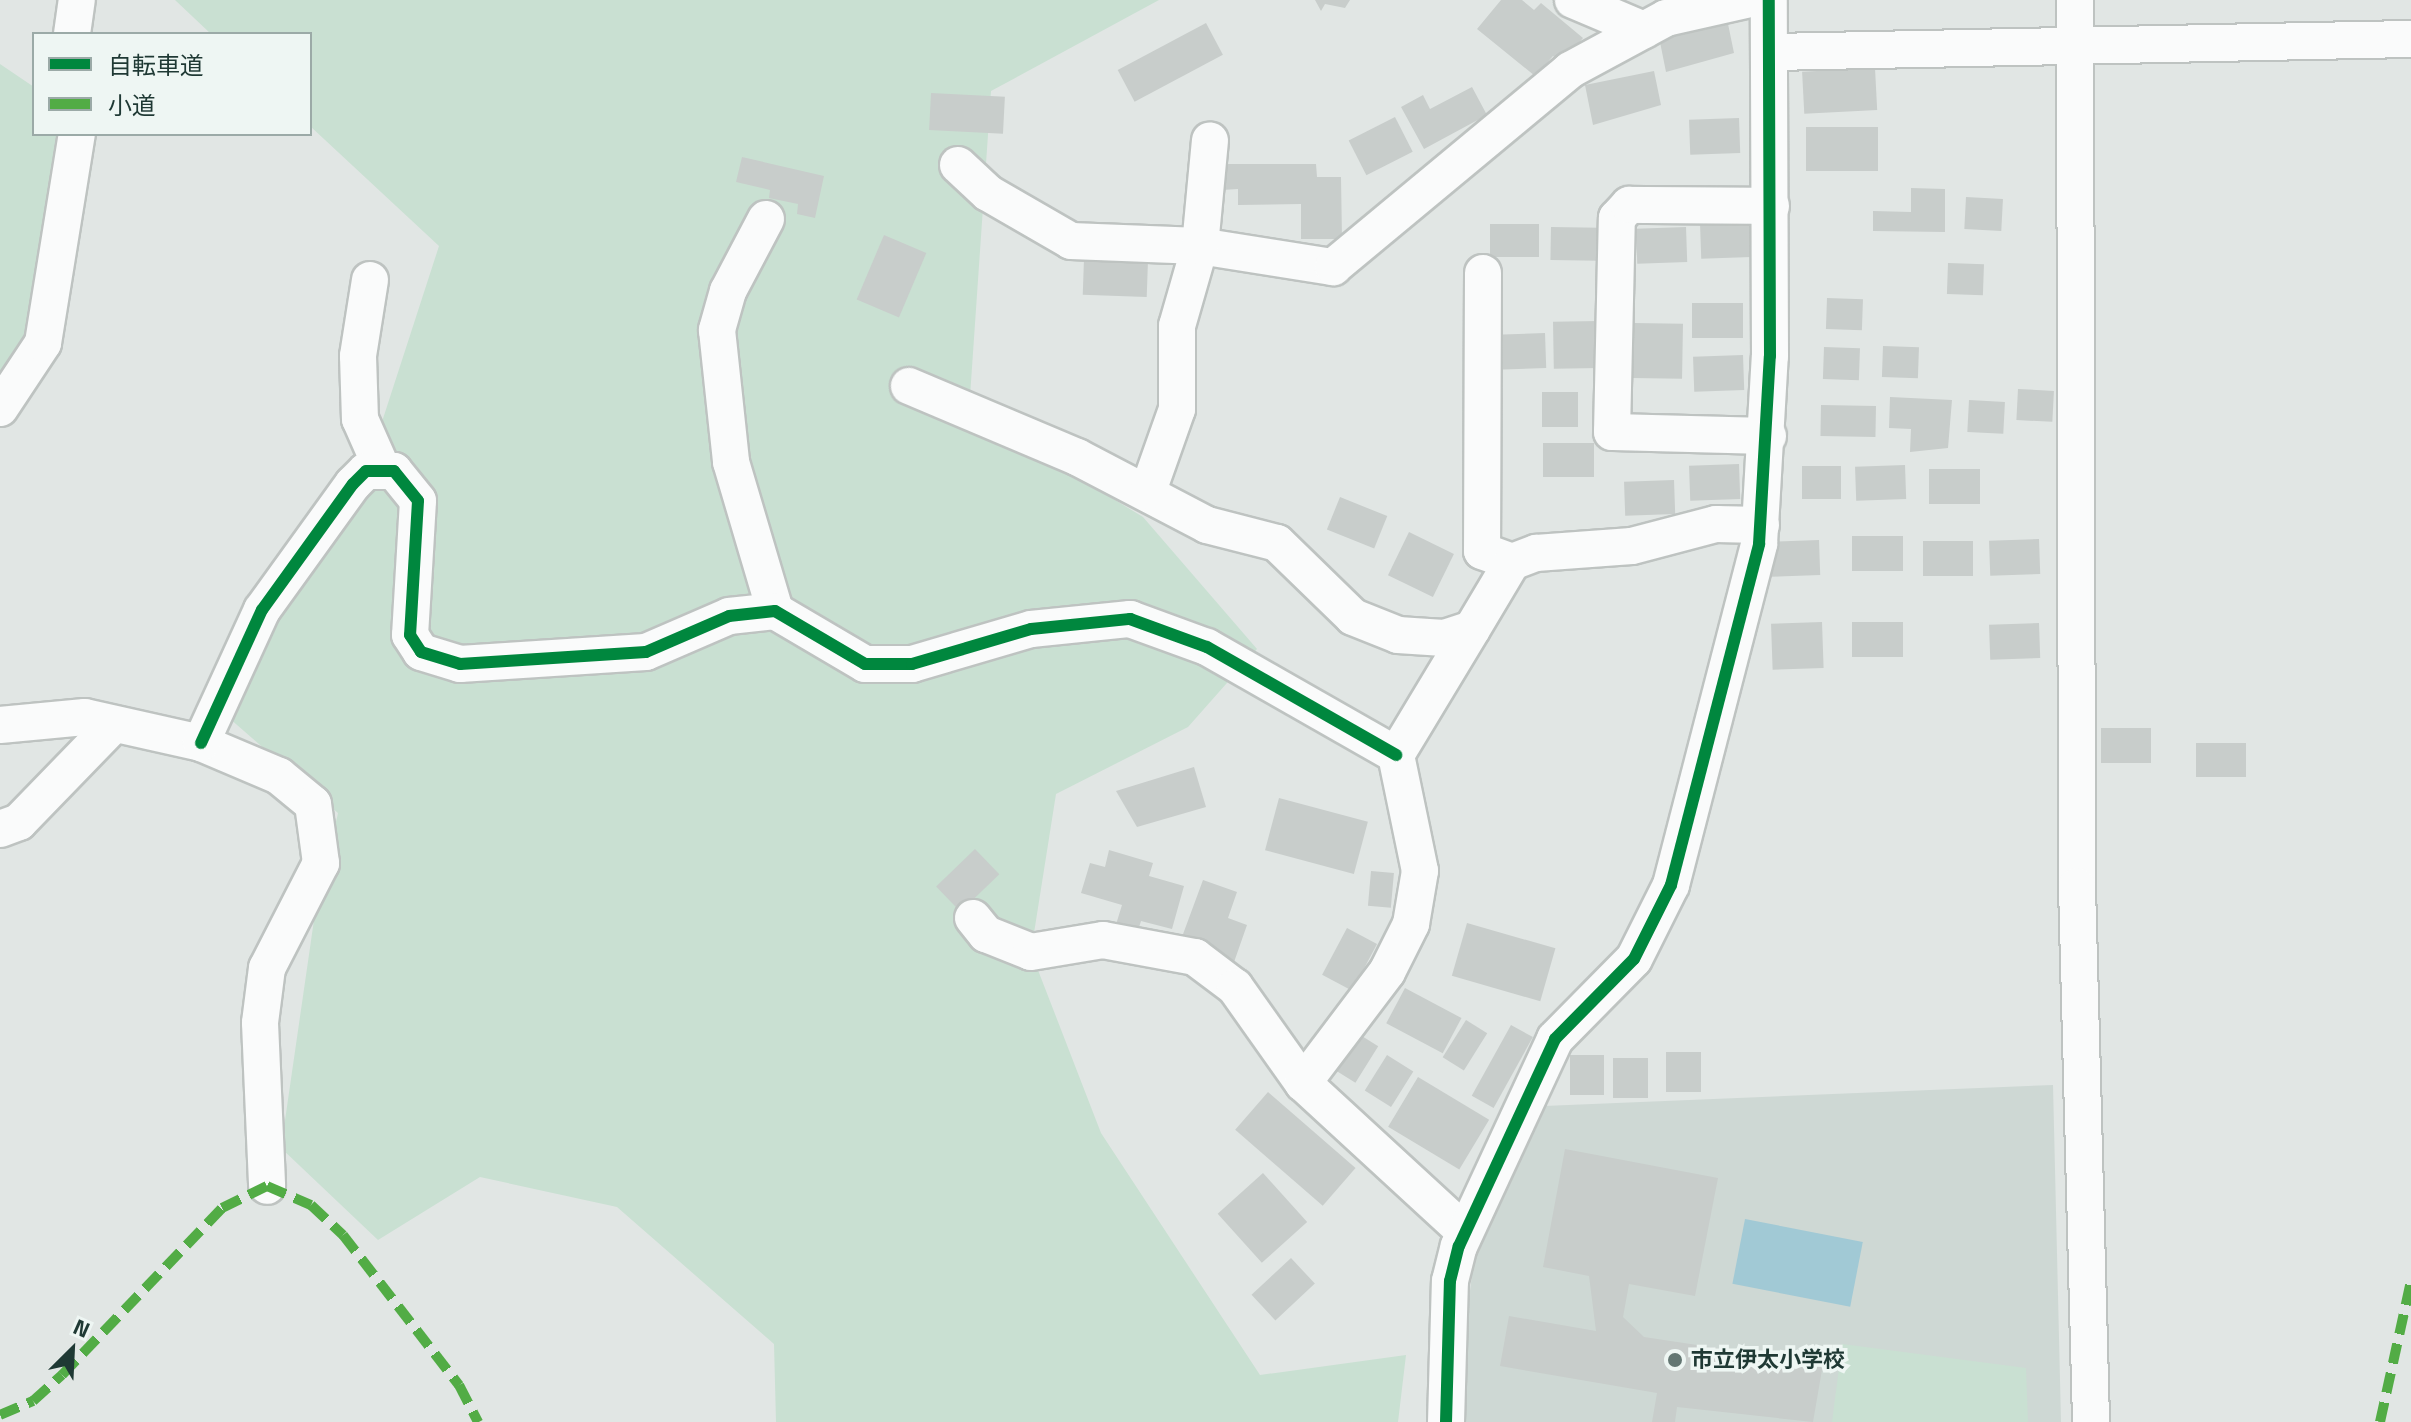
<!DOCTYPE html>
<meta charset="utf-8">
<style>
body{margin:0}
#map{position:relative;width:2411px;height:1422px;overflow:hidden;background:#e1e6e4;font-family:"Titillium Web","Noto Sans JP",sans-serif}
div>[style]{position:absolute}
[style*='--x']{left:calc(var(--x)*1px);top:calc(var(--y)*1px);width:calc(var(--w)*1px);rotate:calc(var(--a)*1deg)}
.built>*{inset:0;background:#ced8d4}
.green>*{inset:0;background:#c9e0d2}
.water>*{inset:0;background:#a1c9d5;transform-origin:0 0}
.building>*{inset:0;background:#c8cdcb;transform-origin:0 0}
.roads{filter:drop-shadow(2px 0 #bec3c1) drop-shadow(-2px 0 #bec3c1) drop-shadow(0 2px #bec3c1) drop-shadow(0 -2px #bec3c1)}
.minor>*{height:36px;margin:-18px;padding:0 18px;transform-origin:18px;border-radius:18px;background:#fafbfb}
.quiet>*{height:10px;margin-top:-5px;transform-origin:0;background:repeating-linear-gradient(90deg,#52ac45 0 20px,transparent 0 30px)}
.cycleway>*{height:12px;margin:-6px;padding:0 6px;transform-origin:6px;border-radius:6px;background:#00873e}
.dots>*{width:22px;height:22px;translate:-50% -50%;box-sizing:border-box;border:4px solid #eef6f3;border-radius:50%}
span{translate:-50% -50%;white-space:nowrap;text-align:center;line-height:1.15;-webkit-text-stroke:7px #eef6f3;paint-order:stroke}
.poi-label{font-size:22px;color:#1f3934;font-weight:700}
.left{translate:0 -50%;text-align:left}
.legend{position:absolute;left:32px;top:32px;width:280px;height:104px;box-sizing:border-box;background:#eef6f3;border:2px solid #9baaa7;margin:0;padding:10px 14px;list-style:none;font-size:24px;color:#1f3934}
.legend li{display:flex;align-items:center;gap:16px;height:40px}
.legend b{width:40px;border:2px solid #9baaa7}
.north{position:absolute;left:32px;top:1310px;width:80px;height:80px;-webkit-text-stroke:6px #eef6f3;paint-order:stroke;rotate:24deg;font-size:22px;font-weight:700;line-height:32px;text-align:center;color:#1f3934}
.north::after{content:'';display:block;margin:auto;width:28px;height:36px;background:#1f3934;clip-path:polygon(50% 0,100% 100%,50% 72%,0 100%)}
</style>
<div id="map">
<div class="built">
<i style="clip-path:polygon(2053px 1085px,2061px 1422px,1464px 1422px,1465px 1329px,1476px 1244px,1544px 1106px)"></i>
</div>
<div class="green">
<i style="clip-path:polygon(175px 0,1159px 0,991px 91px,969px 411px,1143px 517px,1257px 649px,1188px 727px,1056px 794px,1031px 952px,1101px 1133px,1260px 1375px,1406px 1355px,1398px 1422px,776px 1422px,774px 1344px,617px 1207px,480px 1177px,378px 1240px,281px 1148px,314px 920px,338px 813px,213px 704px,366px 471px,439px 246px,310px 126px,310px 34px,211px 34px)"></i>
<i style="clip-path:polygon(0 64px,34px 87px,34px 134px,64px 134px,47px 279px,0 393px)"></i>
<i style="clip-path:polygon(1842px 1344px,2026px 1368px,2028px 1422px,1832px 1422px)"></i>
</div>
<div class="water">
<i style="left:1745px;top:1219px;width:120px;height:66px;rotate:11deg"></i>
</div>
<div class="building">
<i style="clip-path:polygon(1315px 0,1350px 0,1345px 8px,1325px 4px,1321px 11px)"></i>
<i style="clip-path:polygon(1501px 0,1522px 0,1534px 10px,1541px 3px,1583px 38px,1562px 63px,1553px 56px,1535px 76px,1477px 29px)"></i>
<i style="clip-path:polygon(1727px 19px,1734px 53px,1666px 72px,1658px 32px)"></i>
<i style="left:1206px;top:23px;width:36px;height:100px;rotate:62deg"></i>
<i style="left:1875px;top:68px;width:42px;height:73px;rotate:87deg"></i>
<i style="clip-path:polygon(1654px 71px,1661px 105px,1593px 125px,1585px 85px)"></i>
<i style="clip-path:polygon(1472px 87px,1487px 115px,1424px 149px,1401px 107px,1423px 95px,1430px 109px)"></i>
<i style="left:931px;top:93px;width:74px;height:37px;rotate:3deg"></i>
<i style="left:1395px;top:117px;width:39px;height:52px;rotate:63deg"></i>
<i style="left:1739px;top:118px;width:35px;height:50px;rotate:88deg"></i>
<i style="left:1806px;top:127px;width:72px;height:44px"></i>
<i style="clip-path:polygon(742px 157px,824px 176px,815px 218px,797px 214px,798px 204px,769px 198px,770px 190px,736px 182px)"></i>
<i style="clip-path:polygon(1221px 164px,1316px 164px,1317px 177px,1341px 177px,1342px 239px,1301px 239px,1301px 204px,1238px 205px,1238px 189px,1222px 190px)"></i>
<i style="clip-path:polygon(1911px 188px,1945px 189px,1945px 232px,1873px 231px,1873px 211px,1911px 212px)"></i>
<i style="left:1966px;top:197px;width:37px;height:32px;rotate:3deg"></i>
<i style="left:1750px;top:222px;width:35px;height:50px;rotate:88deg"></i>
<i style="left:1490px;top:224px;width:49px;height:33px"></i>
<i style="left:1551px;top:227px;width:49px;height:33px;rotate:1deg"></i>
<i style="left:1686px;top:227px;width:35px;height:50px;rotate:88deg"></i>
<i style="left:884px;top:235px;width:46px;height:70px;rotate:23deg"></i>
<i style="left:1148px;top:260px;width:37px;height:64px;rotate:92deg"></i>
<i style="left:1948px;top:263px;width:36px;height:31px;rotate:2deg"></i>
<i style="left:1827px;top:298px;width:36px;height:31px;rotate:2deg"></i>
<i style="left:1743px;top:303px;width:35px;height:51px;rotate:90deg"></i>
<i style="left:1599px;top:321px;width:47px;height:46px;rotate:89deg"></i>
<i style="left:1633px;top:323px;width:50px;height:55px;rotate:1deg"></i>
<i style="left:1545px;top:333px;width:35px;height:50px;rotate:88deg"></i>
<i style="left:1883px;top:346px;width:36px;height:31px;rotate:2deg"></i>
<i style="left:1824px;top:347px;width:36px;height:32px;rotate:2deg"></i>
<i style="left:1743px;top:355px;width:35px;height:50px;rotate:88deg"></i>
<i style="left:2018px;top:389px;width:36px;height:31px;rotate:3deg"></i>
<i style="left:1542px;top:392px;width:36px;height:35px"></i>
<i style="clip-path:polygon(1890px 397px,1952px 400px,1948px 448px,1910px 452px,1911px 429px,1889px 428px)"></i>
<i style="left:1969px;top:400px;width:36px;height:32px;rotate:3deg"></i>
<i style="left:1821px;top:405px;width:55px;height:31px;rotate:1deg"></i>
<i style="left:1543px;top:443px;width:51px;height:34px"></i>
<i style="left:1739px;top:464px;width:35px;height:50px;rotate:88deg"></i>
<i style="left:1905px;top:465px;width:34px;height:50px;rotate:88deg"></i>
<i style="left:1802px;top:466px;width:39px;height:33px"></i>
<i style="left:1980px;top:469px;width:35px;height:51px;rotate:90deg"></i>
<i style="left:1674px;top:480px;width:34px;height:50px;rotate:88deg"></i>
<i style="left:1340px;top:497px;width:51px;height:35px;rotate:22deg"></i>
<i style="left:1409px;top:532px;width:50px;height:48px;rotate:26deg"></i>
<i style="left:1903px;top:536px;width:35px;height:51px;rotate:90deg"></i>
<i style="left:2039px;top:539px;width:35px;height:50px;rotate:88deg"></i>
<i style="left:1819px;top:540px;width:35px;height:50px;rotate:88deg"></i>
<i style="left:1923px;top:541px;width:50px;height:35px"></i>
<i style="left:1822px;top:622px;width:46px;height:51px;rotate:88deg"></i>
<i style="left:1852px;top:622px;width:51px;height:35px"></i>
<i style="left:2039px;top:623px;width:35px;height:50px;rotate:88deg"></i>
<i style="left:2101px;top:728px;width:50px;height:35px"></i>
<i style="left:2196px;top:743px;width:50px;height:34px"></i>
<i style="clip-path:polygon(1194px 767px,1206px 807px,1137px 827px,1116px 791px)"></i>
<i style="left:1279px;top:798px;width:92px;height:54px;rotate:15deg"></i>
<i style="left:975px;top:849px;width:35px;height:54px;rotate:46deg"></i>
<i style="clip-path:polygon(1109px 850px,1153px 863px,1149px 876px,1184px 886px,1172px 929px,1141px 921px,1136px 937px,1114px 931px,1122px 905px,1081px 893px,1090px 863px,1105px 867px)"></i>
<i style="left:1371px;top:871px;width:23px;height:35px;rotate:5deg"></i>
<i style="clip-path:polygon(1203px 880px,1237px 892px,1228px 918px,1247px 925px,1233px 965px,1179px 945px)"></i>
<i style="left:1467px;top:923px;width:92px;height:55px;rotate:16deg"></i>
<i style="left:1347px;top:928px;width:34px;height:53px;rotate:28deg"></i>
<i style="left:1405px;top:988px;width:64px;height:40px;rotate:28deg"></i>
<i style="left:1466px;top:1020px;width:25px;height:44px;rotate:32deg"></i>
<i style="left:1511px;top:1025px;width:25px;height:81px;rotate:29deg"></i>
<i style="left:1357px;top:1033px;width:25px;height:43px;rotate:32deg"></i>
<i style="left:1666px;top:1052px;width:35px;height:40px"></i>
<i style="left:1387px;top:1055px;width:31px;height:42px;rotate:32deg"></i>
<i style="left:1570px;top:1055px;width:34px;height:40px"></i>
<i style="left:1613px;top:1058px;width:35px;height:40px"></i>
<i style="left:1418px;top:1077px;width:83px;height:58px;rotate:31deg"></i>
<i style="left:1268px;top:1092px;width:116px;height:50px;rotate:41deg"></i>
<i style="clip-path:polygon(1565px 1149px,1718px 1178px,1695px 1296px,1629px 1284px,1623px 1317px,1644px 1337px,1823px 1364px,1813px 1422px,1677px 1407px,1675px 1422px,1652px 1422px,1657px 1393px,1500px 1366px,1509px 1316px,1596px 1331px,1589px 1276px,1543px 1267px)"></i>
<i style="left:1263px;top:1173px;width:66px;height:61px;rotate:48deg"></i>
<i style="left:1291px;top:1258px;width:35px;height:54px;rotate:47deg"></i>
</div>
<div class="roads">
<div class="minor">
<i style="--x:1573;--y:0;--w:77;--a:22.9"></i>
<i style="--x:2075;--y:0;--w:886;--a:89.87"></i>
<i style="--x:2077;--y:886;--w:536;--a:88.5"></i>
<i style="--x:72;--y:34;--w:34;--a:-82"></i>
<i style="--x:1773;--y:52;--w:638;--a:-1.17"></i>
<i style="--x:958;--y:165;--w:41;--a:43"></i>
<i style="--x:988;--y:193;--w:96;--a:30"></i>
<i style="--x:1071;--y:241;--w:129;--a:2.2"></i>
<i style="--x:1200;--y:246;--w:135;--a:9"></i>
<i style="--x:1333;--y:267;--w:308;--a:-39.7"></i>
<i style="--x:1570;--y:70;--w:109;--a:-28.4"></i>
<i style="--x:1666;--y:18;--w:82;--a:-12.7"></i>
<i style="--x:766;--y:219;--w:81;--a:117.8"></i>
<i style="--x:728;--y:291;--w:41;--a:105.8"></i>
<i style="--x:717;--y:330;--w:133;--a:83.9"></i>
<i style="--x:731;--y:462;--w:155;--a:73.5"></i>
<i style="--x:1483;--y:273;--w:278;--a:90.2"></i>
<i style="--x:1482;--y:551;--w:32;--a:20"></i>
<i style="--x:370;--y:280;--w:77;--a:99"></i>
<i style="--x:358;--y:356;--w:63;--a:88.2"></i>
<i style="--x:360;--y:419;--w:57;--a:66.1"></i>
<i style="--x:909;--y:386;--w:182;--a:22.9"></i>
<i style="--x:1077;--y:457;--w:147;--a:27.6"></i>
<i style="--x:1207;--y:525;--w:72;--a:14.4"></i>
<i style="--x:1277;--y:543;--w:106;--a:44.2"></i>
<i style="--x:1353;--y:617;--w:48;--a:21.8"></i>
<i style="--x:1398;--y:635;--w:46;--a:3.7"></i>
<i style="--x:1444;--y:638;--w:29;--a:-18"></i>
<i style="--x:1472;--y:629;--w:78;--a:-59.2"></i>
<i style="--x:1512;--y:562;--w:26;--a:-21"></i>
<i style="--x:1536;--y:553;--w:96;--a:-4.2"></i>
<i style="--x:1632;--y:546;--w:87;--a:-14.7"></i>
<i style="--x:1716;--y:524;--w:45;--a:1.3"></i>
<i style="--x:0;--y:408;--w:78;--a:-56.5"></i>
<i style="--x:43;--y:343;--w:212;--a:-80.8"></i>
<i style="--x:1768;--y:436;--w:156;--a:-178.5"></i>
<i style="--x:1612;--y:432;--w:214;--a:-88.7"></i>
<i style="--x:1617;--y:218;--w:18;--a:-47"></i>
<i style="--x:1629;--y:205;--w:142;--a:0.4"></i>
<i style="--x:1148;--y:491;--w:87;--a:-70.5"></i>
<i style="--x:1177;--y:409;--w:83;--a:-90"></i>
<i style="--x:1177;--y:326;--w:83;--a:-74"></i>
<i style="--x:1200;--y:246;--w:106;--a:-84.6"></i>
<i style="--x:0;--y:725;--w:85;--a:-5.4"></i>
<i style="--x:85;--y:717;--w:119;--a:12.6"></i>
<i style="--x:201;--y:743;--w:85;--a:22.9"></i>
<i style="--x:279;--y:776;--w:44;--a:39.5"></i>
<i style="--x:313;--y:804;--w:60;--a:82.3"></i>
<i style="--x:321;--y:863;--w:118;--a:117.2"></i>
<i style="--x:267;--y:968;--w:55;--a:97.3"></i>
<i style="--x:260;--y:1023;--w:163;--a:87.5"></i>
<i style="--x:201;--y:743;--w:146;--a:-65.4"></i>
<i style="--x:262;--y:610;--w:155;--a:-54.2"></i>
<i style="--x:353;--y:484;--w:18;--a:-45"></i>
<i style="--x:366;--y:471;--w:28;--a:0"></i>
<i style="--x:394;--y:471;--w:38;--a:51"></i>
<i style="--x:418;--y:501;--w:134;--a:93.4"></i>
<i style="--x:410;--y:635;--w:20;--a:57"></i>
<i style="--x:421;--y:652;--w:41;--a:17.1"></i>
<i style="--x:460;--y:664;--w:186;--a:-3.7"></i>
<i style="--x:646;--y:652;--w:90;--a:-23.4"></i>
<i style="--x:729;--y:616;--w:46;--a:-6.2"></i>
<i style="--x:775;--y:611;--w:104;--a:30.5"></i>
<i style="--x:865;--y:664;--w:47;--a:0"></i>
<i style="--x:912;--y:664;--w:124;--a:-16.4"></i>
<i style="--x:1031;--y:629;--w:100;--a:-5.8"></i>
<i style="--x:1130;--y:619;--w:82;--a:20"></i>
<i style="--x:1207;--y:647;--w:218;--a:29.7"></i>
<i style="--x:0;--y:829;--w:20;--a:-20"></i>
<i style="--x:19;--y:822;--w:132;--a:-45.9"></i>
<i style="--x:973;--y:918;--w:21;--a:51"></i>
<i style="--x:986;--y:934;--w:48;--a:21.8"></i>
<i style="--x:1031;--y:952;--w:73;--a:-9.5"></i>
<i style="--x:1103;--y:940;--w:94;--a:10.5"></i>
<i style="--x:1195;--y:957;--w:50;--a:36.9"></i>
<i style="--x:1235;--y:987;--w:118;--a:54.7"></i>
<i style="--x:1303;--y:1083;--w:220;--a:42.6"></i>
<i style="--x:1303;--y:1083;--w:139;--a:-52.9"></i>
<i style="--x:1387;--y:972;--w:54;--a:-63.4"></i>
<i style="--x:1411;--y:924;--w:54;--a:-80.4"></i>
<i style="--x:1420;--y:871;--w:118;--a:-101.7"></i>
<i style="--x:1396;--y:755;--w:147;--a:-58.9"></i>
<i style="--x:1446;--y:1422;--w:141;--a:-88.4"></i>
<i style="--x:1450;--y:1281;--w:36;--a:-76"></i>
<i style="--x:1459;--y:1246;--w:228;--a:-65.1"></i>
<i style="--x:1555;--y:1039;--w:112;--a:-45.4"></i>
<i style="--x:1634;--y:959;--w:83;--a:-63.4"></i>
<i style="--x:1671;--y:885;--w:352;--a:-75.5"></i>
<i style="--x:1759;--y:544;--w:188;--a:-86.7"></i>
<i style="--x:1770;--y:356;--w:356;--a:-90.2"></i>
</div>
</div>
<div class="quiet">
<i style="--x:0;--y:1415;--w:36;--a:-23"></i>
<i style="--x:33;--y:1401;--w:39;--a:-42"></i>
<i style="--x:62;--y:1375;--w:231;--a:-46.2"></i>
<i style="--x:222;--y:1208;--w:50;--a:-26.1"></i>
<i style="--x:267;--y:1186;--w:48;--a:23.4"></i>
<i style="--x:311;--y:1205;--w:44;--a:43.2"></i>
<i style="--x:343;--y:1235;--w:190;--a:52.3"></i>
<i style="--x:459;--y:1385;--w:42;--a:62.8"></i>
<i style="--x:2380;--y:1422;--w:144;--a:-77.6"></i>
</div>
<div class="cycleway">
<i style="--x:201;--y:743;--w:146;--a:-65.4"></i>
<i style="--x:262;--y:610;--w:155;--a:-54.2"></i>
<i style="--x:353;--y:484;--w:18;--a:-45"></i>
<i style="--x:366;--y:471;--w:28;--a:0"></i>
<i style="--x:394;--y:471;--w:38;--a:51"></i>
<i style="--x:418;--y:501;--w:134;--a:93.4"></i>
<i style="--x:410;--y:635;--w:20;--a:57"></i>
<i style="--x:421;--y:652;--w:41;--a:17.1"></i>
<i style="--x:460;--y:664;--w:186;--a:-3.7"></i>
<i style="--x:646;--y:652;--w:90;--a:-23.4"></i>
<i style="--x:729;--y:616;--w:46;--a:-6.2"></i>
<i style="--x:775;--y:611;--w:104;--a:30.5"></i>
<i style="--x:865;--y:664;--w:47;--a:0"></i>
<i style="--x:912;--y:664;--w:124;--a:-16.4"></i>
<i style="--x:1031;--y:629;--w:100;--a:-5.8"></i>
<i style="--x:1130;--y:619;--w:82;--a:20"></i>
<i style="--x:1207;--y:647;--w:218;--a:29.7"></i>
<i style="--x:1446;--y:1422;--w:141;--a:-88.4"></i>
<i style="--x:1450;--y:1281;--w:36;--a:-76"></i>
<i style="--x:1459;--y:1246;--w:228;--a:-65.1"></i>
<i style="--x:1555;--y:1039;--w:112;--a:-45.4"></i>
<i style="--x:1634;--y:959;--w:83;--a:-63.4"></i>
<i style="--x:1671;--y:885;--w:352;--a:-75.5"></i>
<i style="--x:1759;--y:544;--w:188;--a:-86.7"></i>
<i style="--x:1770;--y:356;--w:356;--a:-90.2"></i>
</div>
<div class="dots">
<i style="left:1675px;top:1360px;background:#637672"></i>
</div>
<div class="poi-label">
<span class="left" style="left:1691px;top:1360px">市立伊太小学校</span>
</div>
<ul class="legend">
<li><b style="height:10px;background:#00873e"></b>自転車道</li>
<li><b style="height:10px;background:#52ac45"></b>小道</li>
</ul>
<div class="north">N</div>
</div>
